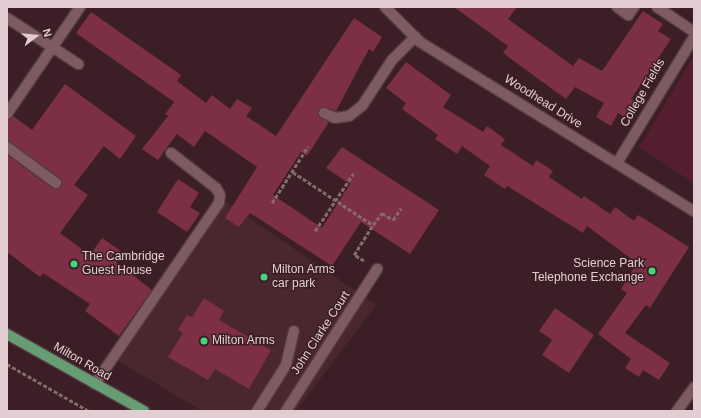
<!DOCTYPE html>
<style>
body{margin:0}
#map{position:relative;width:701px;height:418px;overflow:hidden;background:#3c1f26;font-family:Arial,sans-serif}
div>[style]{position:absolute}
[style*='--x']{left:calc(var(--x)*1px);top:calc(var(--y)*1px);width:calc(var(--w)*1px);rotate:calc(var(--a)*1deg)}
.built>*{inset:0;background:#4a262f}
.green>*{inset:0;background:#541e2e}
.building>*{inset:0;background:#7c2f45}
.path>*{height:2.5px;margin-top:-1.25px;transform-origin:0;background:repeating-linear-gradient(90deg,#846b70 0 4px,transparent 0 6px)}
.roads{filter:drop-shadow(1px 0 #543b42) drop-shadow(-1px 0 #543b42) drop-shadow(0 1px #543b42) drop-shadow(0 -1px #543b42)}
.lane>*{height:10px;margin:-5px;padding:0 5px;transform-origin:5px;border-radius:5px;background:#7e5b63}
.street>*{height:10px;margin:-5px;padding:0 5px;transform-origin:5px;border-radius:5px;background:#7e5b63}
.primary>*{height:10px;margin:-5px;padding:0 5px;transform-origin:5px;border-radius:5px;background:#679d73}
.dots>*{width:11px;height:11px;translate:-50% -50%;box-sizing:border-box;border:2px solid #3c1f26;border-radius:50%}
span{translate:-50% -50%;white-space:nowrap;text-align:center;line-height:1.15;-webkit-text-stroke:3px #3c1f26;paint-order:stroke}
.street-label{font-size:12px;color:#e2ced2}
.poi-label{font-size:12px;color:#e2ced2}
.left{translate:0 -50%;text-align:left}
.right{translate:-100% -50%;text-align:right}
.frame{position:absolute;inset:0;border:8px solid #e2ced2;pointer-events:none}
.north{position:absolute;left:16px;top:16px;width:40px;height:40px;-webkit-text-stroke:3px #3c1f26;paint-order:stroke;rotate:74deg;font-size:11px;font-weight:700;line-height:16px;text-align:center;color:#e2ced2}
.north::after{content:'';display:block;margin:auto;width:14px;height:18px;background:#e2ced2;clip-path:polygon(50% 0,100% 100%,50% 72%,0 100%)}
</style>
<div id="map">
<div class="built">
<i style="clip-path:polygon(226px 202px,376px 305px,296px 411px,202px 411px,117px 360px)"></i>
</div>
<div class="green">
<i style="clip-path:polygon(694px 56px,694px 183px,639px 147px)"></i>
</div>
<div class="building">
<i style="clip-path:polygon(454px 7px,517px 7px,508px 19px,573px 66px,579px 58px,602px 71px,643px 11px,663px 24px,658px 31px,671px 39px,631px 99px,635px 101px,625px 117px,618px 113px,611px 126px,596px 117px,604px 103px,575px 87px,566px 99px,503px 53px,508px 46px)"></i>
<i style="clip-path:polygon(91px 12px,181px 75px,177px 81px,206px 103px,212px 95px,230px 109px,237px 99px,252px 108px,246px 116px,276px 136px,354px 18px,382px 37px,373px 52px,369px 49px,336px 111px,324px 107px,318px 110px,319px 117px,329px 122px,307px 156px,301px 152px,273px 195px,322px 228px,350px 184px,326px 168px,342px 147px,439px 210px,410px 254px,361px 222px,332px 266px,250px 213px,239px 227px,225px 218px,257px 167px,205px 131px,194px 147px,177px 134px,158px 160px,142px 149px,168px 116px,165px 114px,174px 102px,76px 33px)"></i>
<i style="clip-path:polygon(406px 62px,451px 95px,443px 107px,483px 132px,487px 126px,505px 139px,501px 145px,533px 166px,536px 160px,553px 171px,549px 177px,582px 199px,584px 196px,610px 214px,615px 207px,634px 221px,638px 215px,689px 247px,650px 308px,646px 305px,625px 333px,670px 363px,659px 380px,643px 370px,639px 377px,625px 368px,631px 359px,598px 334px,627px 293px,621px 289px,637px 263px,587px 226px,583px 233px,507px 186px,505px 189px,484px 175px,490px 166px,462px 146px,457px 154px,435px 139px,438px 135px,402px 109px,406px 103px,386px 88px)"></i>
<i style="clip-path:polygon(65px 84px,136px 136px,120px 159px,104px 146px,74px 185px,88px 195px,60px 233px,90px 255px,102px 238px,122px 252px,116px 262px,152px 290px,119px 336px,85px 311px,90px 304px,43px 273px,40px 277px,7px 252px,7px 155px,52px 188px,59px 189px,62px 183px,60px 178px,7px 141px,7px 120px,13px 116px,32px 130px)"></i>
<i style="clip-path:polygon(178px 179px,199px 193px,190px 207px,200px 213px,187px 232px,157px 212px)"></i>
<i style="clip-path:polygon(204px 298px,224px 311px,219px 320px,271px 350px,249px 389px,215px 369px,208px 380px,168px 357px,183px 333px,178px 330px,187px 315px,192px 317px)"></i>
<i style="clip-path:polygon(555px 308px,594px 335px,569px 373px,542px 355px,552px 340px,539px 331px)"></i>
</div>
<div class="path">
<i style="--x:293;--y:172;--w:96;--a:33.5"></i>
<i style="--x:373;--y:225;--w:15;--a:-53"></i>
<i style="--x:382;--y:213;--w:13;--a:32"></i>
<i style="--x:393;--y:220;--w:14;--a:-56"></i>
<i style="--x:272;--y:203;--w:67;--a:-57.7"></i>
<i style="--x:315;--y:231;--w:69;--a:-56.3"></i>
<i style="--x:364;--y:261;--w:12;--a:-149"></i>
<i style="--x:354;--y:255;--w:36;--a:-58"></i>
<i style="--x:7;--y:364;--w:95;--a:29.8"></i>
</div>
<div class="roads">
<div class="lane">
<i style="--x:617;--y:7;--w:14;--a:36"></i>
<i style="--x:628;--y:15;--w:10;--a:-53"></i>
<i style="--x:657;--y:7;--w:45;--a:34"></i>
<i style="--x:324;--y:113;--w:12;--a:24"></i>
<i style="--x:335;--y:118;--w:14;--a:-8"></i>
<i style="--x:349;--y:116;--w:16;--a:-38"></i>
<i style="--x:362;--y:106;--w:55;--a:-56.9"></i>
<i style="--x:392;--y:60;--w:33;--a:-45"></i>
<i style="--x:7;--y:147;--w:61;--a:36.3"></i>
<i style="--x:95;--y:384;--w:219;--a:-55.6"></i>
<i style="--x:219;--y:203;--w:8;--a:-83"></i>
<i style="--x:220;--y:195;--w:8;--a:-120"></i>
<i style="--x:216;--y:188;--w:57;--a:-142.1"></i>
<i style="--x:257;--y:411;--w:54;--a:-57.8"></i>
<i style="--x:286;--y:365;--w:35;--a:-77"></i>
</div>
<div class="street">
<i style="--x:385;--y:7;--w:49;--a:45"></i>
<i style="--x:420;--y:42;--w:322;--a:31.7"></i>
<i style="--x:7;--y:18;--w:85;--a:32.9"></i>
<i style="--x:7;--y:114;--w:130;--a:-55.7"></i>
<i style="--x:617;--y:163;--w:148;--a:-58.6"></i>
<i style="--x:286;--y:411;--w:169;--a:-57.3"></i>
<i style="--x:677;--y:411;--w:29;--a:-54"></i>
</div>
<div class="primary">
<i style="--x:7;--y:334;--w:157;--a:29.3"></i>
</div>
</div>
<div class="dots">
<i style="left:74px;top:264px;background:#43d77b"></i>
<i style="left:652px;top:271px;background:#43d77b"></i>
<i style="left:264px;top:277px;background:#43d77b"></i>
<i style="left:204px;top:341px;background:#43d77b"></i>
</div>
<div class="street-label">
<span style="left:643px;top:93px;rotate:-60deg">College Fields</span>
<span style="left:543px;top:102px;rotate:32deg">Woodhead Drive</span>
<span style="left:321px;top:333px;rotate:-57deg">John Clarke Court</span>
<span style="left:82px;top:362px;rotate:30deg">Milton Road</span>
</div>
<div class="poi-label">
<span class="left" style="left:82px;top:264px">The Cambridge<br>Guest House</span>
<span class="right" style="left:644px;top:271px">Science Park<br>Telephone Exchange</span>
<span class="left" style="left:272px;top:277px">Milton Arms<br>car park</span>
<span class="left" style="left:212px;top:341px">Milton Arms</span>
</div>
<div class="frame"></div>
<div class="north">N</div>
</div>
